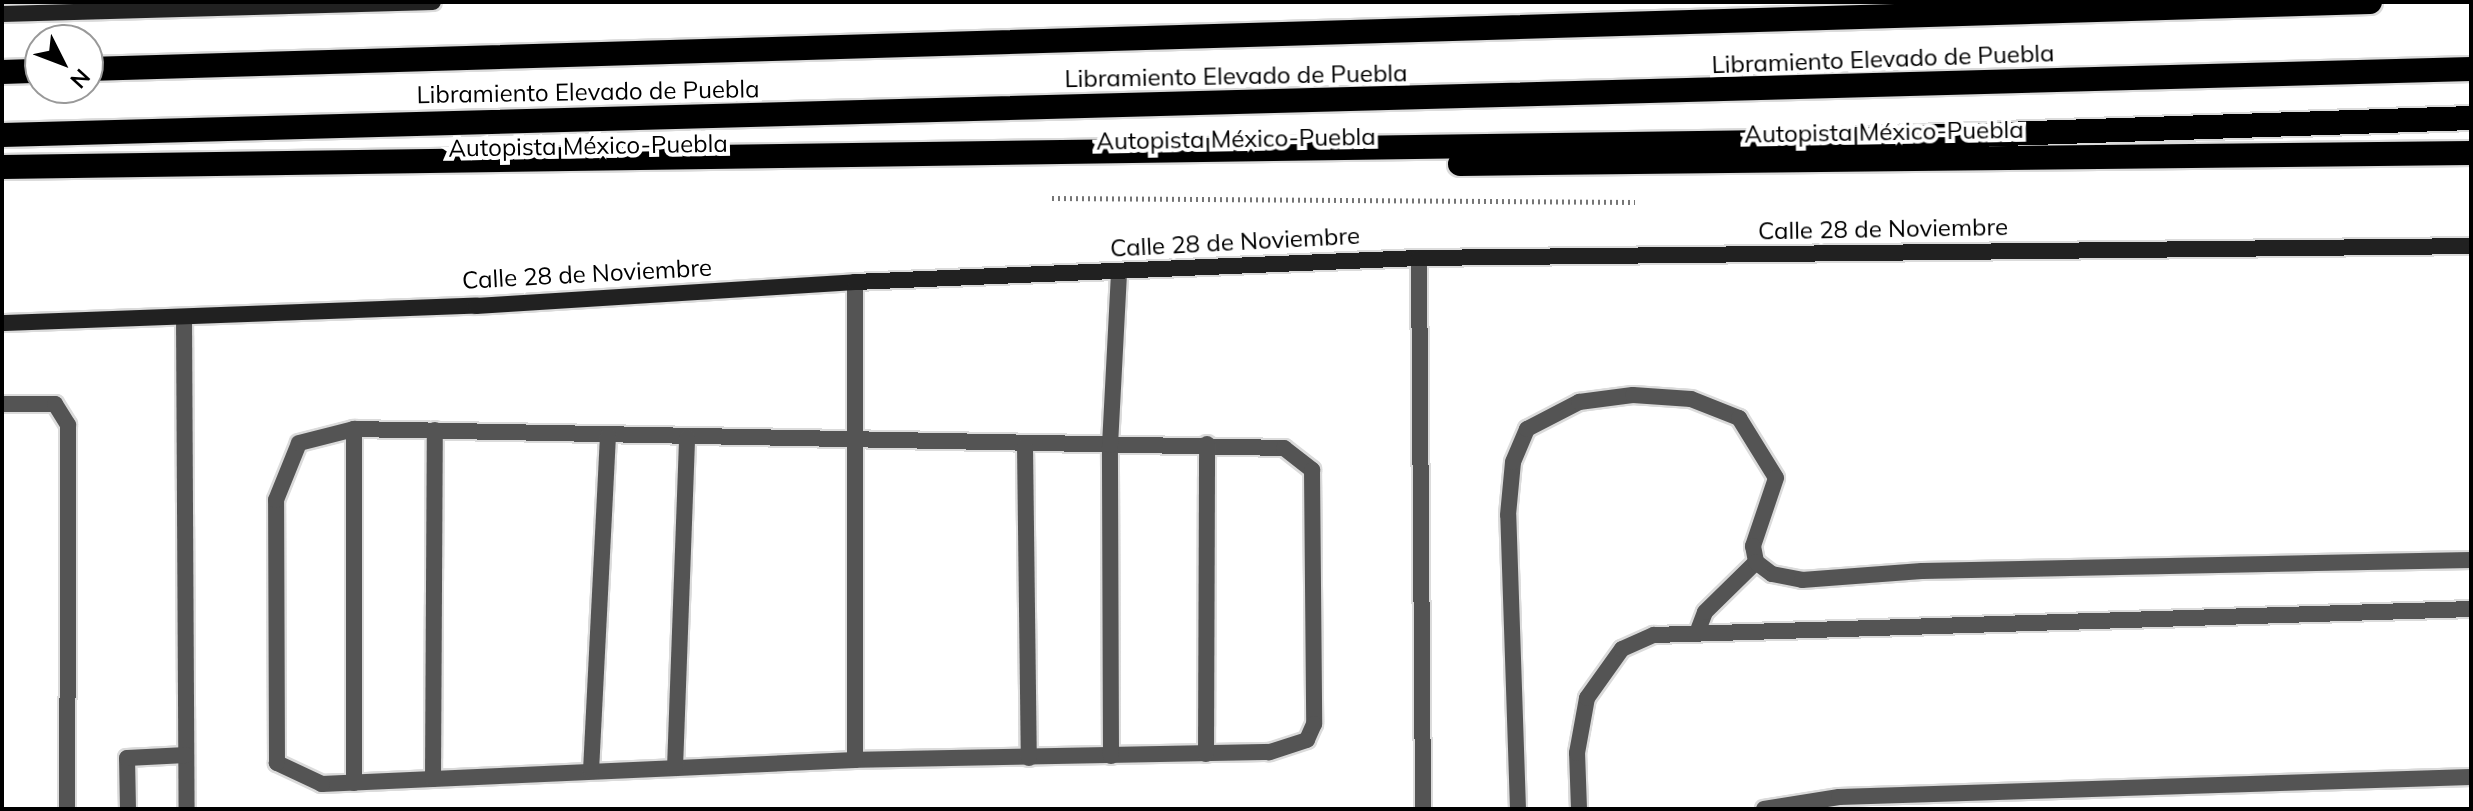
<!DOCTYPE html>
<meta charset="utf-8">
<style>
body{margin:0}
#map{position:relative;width:2473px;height:811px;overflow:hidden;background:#fff;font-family:Mulish,sans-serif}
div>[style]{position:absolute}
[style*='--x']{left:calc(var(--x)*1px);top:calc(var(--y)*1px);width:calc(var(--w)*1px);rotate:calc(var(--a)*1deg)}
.path>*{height:5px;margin-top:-2.5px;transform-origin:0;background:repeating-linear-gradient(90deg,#767676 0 2px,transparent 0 6px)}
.roads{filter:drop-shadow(2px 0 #dbdbdb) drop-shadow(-2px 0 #dbdbdb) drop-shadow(0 2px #dbdbdb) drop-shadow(0 -2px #dbdbdb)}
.lane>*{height:16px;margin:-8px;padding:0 8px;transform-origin:8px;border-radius:8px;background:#545454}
.secondary>*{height:16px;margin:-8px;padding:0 8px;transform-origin:8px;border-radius:8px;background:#212121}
.highway>*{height:24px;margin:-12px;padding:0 12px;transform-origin:12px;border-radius:12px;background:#000}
span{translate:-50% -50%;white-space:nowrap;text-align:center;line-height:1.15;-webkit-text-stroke:8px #fff;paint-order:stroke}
.street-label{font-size:24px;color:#000}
.frame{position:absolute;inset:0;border:4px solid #000;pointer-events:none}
.north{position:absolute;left:24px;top:24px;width:80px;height:80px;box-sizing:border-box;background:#fff;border:2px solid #999;border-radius:50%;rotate:132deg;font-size:22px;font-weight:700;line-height:32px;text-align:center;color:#000}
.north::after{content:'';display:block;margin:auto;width:28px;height:36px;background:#000;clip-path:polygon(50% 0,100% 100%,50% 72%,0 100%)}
</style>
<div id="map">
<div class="path">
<i style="--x:1052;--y:198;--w:583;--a:0.39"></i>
</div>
<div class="roads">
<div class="lane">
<i style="--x:1419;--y:258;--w:551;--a:89.58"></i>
<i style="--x:184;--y:317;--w:492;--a:89.7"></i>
<i style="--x:2;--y:404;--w:53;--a:0"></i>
<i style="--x:55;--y:404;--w:25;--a:58"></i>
<i style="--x:68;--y:425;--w:384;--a:90.1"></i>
<i style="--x:354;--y:429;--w:930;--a:1.17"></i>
<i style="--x:1284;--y:448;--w:36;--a:38"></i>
<i style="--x:1312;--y:470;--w:254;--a:89.5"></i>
<i style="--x:1314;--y:724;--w:17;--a:114"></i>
<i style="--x:1307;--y:740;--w:40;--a:162"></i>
<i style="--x:1269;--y:752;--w:414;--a:178.9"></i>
<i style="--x:855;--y:760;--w:534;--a:177.42"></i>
<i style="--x:322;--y:784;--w:50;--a:-155"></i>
<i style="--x:277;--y:763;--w:263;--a:-90.2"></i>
<i style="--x:276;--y:500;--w:61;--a:-68"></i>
<i style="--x:299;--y:443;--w:57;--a:-14.3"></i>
<i style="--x:1025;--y:446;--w:312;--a:89.3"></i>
<i style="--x:1697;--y:633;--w:22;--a:-69"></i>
<i style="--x:1705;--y:612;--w:71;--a:-44.4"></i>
<i style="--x:1206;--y:754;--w:310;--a:-89.8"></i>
<i style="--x:1111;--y:756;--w:311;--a:-90.2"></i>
<i style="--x:1110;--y:445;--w:174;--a:-87"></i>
<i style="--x:855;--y:760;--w:478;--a:-90"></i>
<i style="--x:675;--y:768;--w:331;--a:-87.9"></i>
<i style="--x:591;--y:771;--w:336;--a:-87.1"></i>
<i style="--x:433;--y:779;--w:349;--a:-89.7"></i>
<i style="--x:354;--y:783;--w:354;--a:-90"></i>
<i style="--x:128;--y:809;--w:51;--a:-91.1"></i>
<i style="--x:127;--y:758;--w:59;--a:-2.9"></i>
<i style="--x:1518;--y:809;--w:294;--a:-91.9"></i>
<i style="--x:1508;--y:515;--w:53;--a:-84.6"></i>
<i style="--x:1513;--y:462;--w:36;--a:-67"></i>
<i style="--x:1527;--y:429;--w:59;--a:-27.4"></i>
<i style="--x:1579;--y:402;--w:54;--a:-7.4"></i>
<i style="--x:1633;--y:395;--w:58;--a:3.9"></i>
<i style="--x:1691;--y:399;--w:52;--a:21.6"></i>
<i style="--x:1739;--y:418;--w:70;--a:58.3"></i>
<i style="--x:1776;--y:478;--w:72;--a:108.7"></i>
<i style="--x:1753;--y:546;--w:16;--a:79"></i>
<i style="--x:1756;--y:562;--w:20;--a:37"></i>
<i style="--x:1772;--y:574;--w:31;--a:11"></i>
<i style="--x:1802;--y:580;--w:120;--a:-4.3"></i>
<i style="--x:1922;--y:571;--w:549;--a:-1.15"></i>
<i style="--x:1579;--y:809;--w:56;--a:-92"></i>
<i style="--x:1577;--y:753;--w:56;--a:-79.7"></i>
<i style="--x:1587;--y:698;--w:60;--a:-54.5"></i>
<i style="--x:1622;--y:649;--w:35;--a:-24"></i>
<i style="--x:1654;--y:635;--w:817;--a:-1.82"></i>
<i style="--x:1764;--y:809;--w:76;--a:-9.1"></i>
<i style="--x:1839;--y:797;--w:632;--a:-1.81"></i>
</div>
<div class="secondary">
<i style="--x:2;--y:14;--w:431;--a:-1.6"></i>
<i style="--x:2;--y:323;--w:474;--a:-2.1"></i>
<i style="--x:476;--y:306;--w:380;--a:-3.6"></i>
<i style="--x:855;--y:282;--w:565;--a:-2.44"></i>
<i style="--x:1419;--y:258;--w:1052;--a:-0.65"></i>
</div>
<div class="highway">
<i style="--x:88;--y:69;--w:2283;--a:-1.68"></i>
<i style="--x:2;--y:72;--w:38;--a:-2"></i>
<i style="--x:2;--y:135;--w:2470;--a:-1.53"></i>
<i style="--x:1460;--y:164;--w:1011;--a:-0.62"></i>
<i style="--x:2;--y:167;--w:1768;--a:-0.81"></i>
<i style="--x:1770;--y:142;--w:701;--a:-1.96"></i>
</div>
</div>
<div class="street-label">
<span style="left:1883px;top:59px;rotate:-2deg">Libramiento Elevado de Puebla</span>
<span style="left:1236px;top:76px;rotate:-1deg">Libramiento Elevado de Puebla</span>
<span style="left:588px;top:92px;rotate:-1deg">Libramiento Elevado de Puebla</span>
<span style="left:1884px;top:132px;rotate:-1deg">Autopista México-Puebla</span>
<span style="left:1236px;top:139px;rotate:-1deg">Autopista México-Puebla</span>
<span style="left:588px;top:146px;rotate:-1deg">Autopista México-Puebla</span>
<span style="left:1883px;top:229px;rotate:-1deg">Calle 28 de Noviembre</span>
<span style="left:1235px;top:242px;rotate:-3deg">Calle 28 de Noviembre</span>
<span style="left:587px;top:274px;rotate:-3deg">Calle 28 de Noviembre</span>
</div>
<div class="frame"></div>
<div class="north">N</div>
</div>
